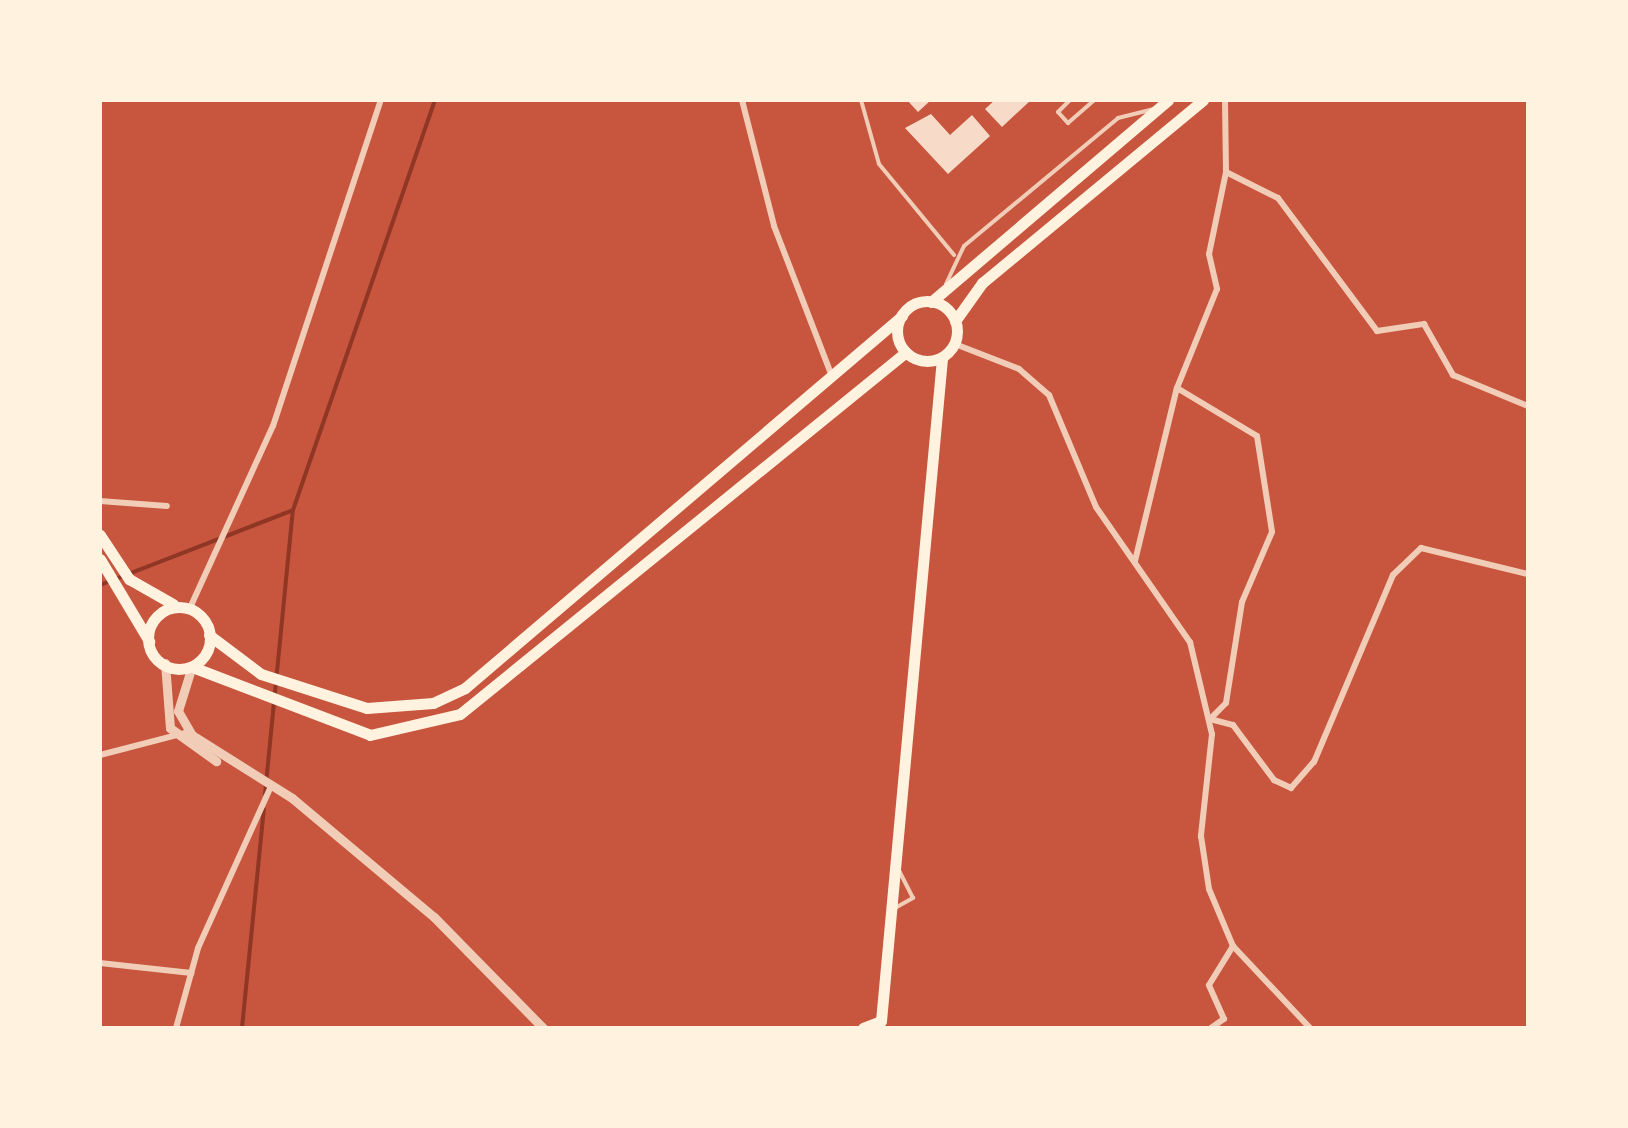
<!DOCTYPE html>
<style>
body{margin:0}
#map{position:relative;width:1628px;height:1128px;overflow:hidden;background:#c8553d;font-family:"Space Grotesk",sans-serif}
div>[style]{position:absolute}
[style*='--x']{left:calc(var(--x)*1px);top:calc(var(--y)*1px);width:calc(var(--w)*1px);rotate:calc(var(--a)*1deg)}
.stream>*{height:4px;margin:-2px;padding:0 2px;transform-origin:2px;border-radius:2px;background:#8f3625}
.building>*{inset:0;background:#f7dbc8}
.service>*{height:4px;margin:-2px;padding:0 2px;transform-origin:2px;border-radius:2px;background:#f1ccb7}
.minor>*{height:6px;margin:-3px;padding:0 3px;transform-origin:3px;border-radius:3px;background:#f1ccb7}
.tertiary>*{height:9px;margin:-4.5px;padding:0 4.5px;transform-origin:4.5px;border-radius:4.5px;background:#f1ccb7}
.primary>*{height:11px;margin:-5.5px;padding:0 5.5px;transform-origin:5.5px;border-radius:5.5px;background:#fff3e0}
.primary>.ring{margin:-5.5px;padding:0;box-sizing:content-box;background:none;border:11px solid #fff3e0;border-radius:50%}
span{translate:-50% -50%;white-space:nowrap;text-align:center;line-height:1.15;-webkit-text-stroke:8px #fff3e0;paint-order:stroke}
.frame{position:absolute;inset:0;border:102px solid #fff3e0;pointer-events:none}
</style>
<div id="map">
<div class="stream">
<i style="--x:100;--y:585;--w:205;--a:-21.2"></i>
<i style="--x:265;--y:794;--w:285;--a:-84.4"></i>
<i style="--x:293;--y:510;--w:434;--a:-70.9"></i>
<i style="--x:242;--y:1028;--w:220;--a:-84.3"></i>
</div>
<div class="building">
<i style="clip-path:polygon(907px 100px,931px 100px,918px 112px)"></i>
<i style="clip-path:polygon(995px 100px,1031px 100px,1002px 127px,985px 109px)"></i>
<i style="clip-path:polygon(931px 114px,950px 135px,972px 115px,990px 136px,948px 174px,905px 128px)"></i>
</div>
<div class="service">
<i style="--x:861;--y:100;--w:66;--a:74.3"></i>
<i style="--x:879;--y:164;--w:118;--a:50.5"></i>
<i style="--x:1070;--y:100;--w:17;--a:135"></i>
<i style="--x:1058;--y:112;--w:15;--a:48"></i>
<i style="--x:1068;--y:123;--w:35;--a:-41"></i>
<i style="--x:946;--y:284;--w:42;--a:-64.7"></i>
<i style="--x:964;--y:246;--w:200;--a:-39.7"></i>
<i style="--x:1118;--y:118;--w:36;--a:-14"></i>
<i style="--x:895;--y:908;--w:21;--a:-29"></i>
<i style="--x:913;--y:898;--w:30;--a:-117"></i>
</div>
<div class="minor">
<i style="--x:742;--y:100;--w:130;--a:75.7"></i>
<i style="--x:774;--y:226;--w:159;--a:68.9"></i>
<i style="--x:1225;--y:100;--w:72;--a:89.2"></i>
<i style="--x:1226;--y:172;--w:58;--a:26.6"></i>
<i style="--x:1278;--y:198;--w:166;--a:53.3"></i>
<i style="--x:1377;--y:331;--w:48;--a:-8.5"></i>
<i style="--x:1424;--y:324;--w:59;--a:60.4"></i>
<i style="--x:1453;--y:375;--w:81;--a:22.5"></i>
<i style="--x:1226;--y:172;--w:84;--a:101.7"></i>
<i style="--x:1209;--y:254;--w:36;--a:77"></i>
<i style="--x:1217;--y:289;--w:107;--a:112"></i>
<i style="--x:1177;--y:388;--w:93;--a:31"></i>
<i style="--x:1257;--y:436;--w:97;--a:81.1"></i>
<i style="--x:1272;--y:532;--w:76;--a:113.2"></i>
<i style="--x:1242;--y:602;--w:102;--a:99"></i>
<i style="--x:1226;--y:703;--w:23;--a:135"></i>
<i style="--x:1210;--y:719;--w:24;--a:15"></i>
<i style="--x:1233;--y:725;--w:69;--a:53.3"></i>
<i style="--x:1274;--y:780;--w:19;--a:25"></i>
<i style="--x:1291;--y:788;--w:35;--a:-49"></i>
<i style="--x:1314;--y:762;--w:203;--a:-67.1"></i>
<i style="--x:1393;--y:575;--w:39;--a:-44"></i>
<i style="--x:1421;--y:548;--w:110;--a:13.7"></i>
<i style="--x:955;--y:344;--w:69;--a:21.3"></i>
<i style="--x:1019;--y:369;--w:40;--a:41"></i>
<i style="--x:1049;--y:395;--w:121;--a:67.2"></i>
<i style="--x:1096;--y:507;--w:165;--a:55.2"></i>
<i style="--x:1190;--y:642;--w:95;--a:76.6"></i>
<i style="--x:1212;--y:734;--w:103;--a:96.2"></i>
<i style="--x:1201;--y:836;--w:54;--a:81.4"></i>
<i style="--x:1209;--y:889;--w:62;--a:67.2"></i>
<i style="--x:1233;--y:946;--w:112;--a:46.8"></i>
<i style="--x:100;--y:501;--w:67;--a:4.3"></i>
<i style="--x:1135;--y:561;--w:178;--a:-76.4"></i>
<i style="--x:189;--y:610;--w:202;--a:-65.5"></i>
<i style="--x:273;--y:426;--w:343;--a:-71.7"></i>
<i style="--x:100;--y:755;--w:92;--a:-14.5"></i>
<i style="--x:100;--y:963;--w:92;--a:6.3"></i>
<i style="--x:176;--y:1028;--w:83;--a:-74.6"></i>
<i style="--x:198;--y:948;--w:178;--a:-65.7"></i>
<i style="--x:1211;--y:1028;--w:16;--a:-35"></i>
<i style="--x:1224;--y:1019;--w:37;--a:-114"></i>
<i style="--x:1209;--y:985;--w:46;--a:-58.4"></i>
</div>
<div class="tertiary">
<i style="--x:165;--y:663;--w:65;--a:85.6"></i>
<i style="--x:170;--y:728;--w:57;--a:35.7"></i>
<i style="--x:191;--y:669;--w:44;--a:107.2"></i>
<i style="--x:178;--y:711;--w:28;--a:60"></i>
<i style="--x:192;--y:735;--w:118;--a:32.2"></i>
<i style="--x:292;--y:798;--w:185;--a:40"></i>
<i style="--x:434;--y:917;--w:156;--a:45.5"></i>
</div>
<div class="primary">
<i class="ring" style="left:897px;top:301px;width:49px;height:49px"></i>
<i style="--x:931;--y:302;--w:311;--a:-40.4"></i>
<i style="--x:955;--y:321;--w:47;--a:-54.6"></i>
<i style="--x:982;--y:283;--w:287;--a:-39.6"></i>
<i style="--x:100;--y:535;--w:53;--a:56.6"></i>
<i style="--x:129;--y:579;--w:51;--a:29.6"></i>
<i style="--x:100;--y:559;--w:96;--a:59.1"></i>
<i class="ring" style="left:148px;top:607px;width:51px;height:51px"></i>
<i style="--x:209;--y:635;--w:65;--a:36.9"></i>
<i style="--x:261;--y:674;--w:111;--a:17.8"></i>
<i style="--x:367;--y:708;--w:66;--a:-4.3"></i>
<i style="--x:433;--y:703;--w:35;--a:-25"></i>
<i style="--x:465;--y:688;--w:574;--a:-40.41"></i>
<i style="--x:195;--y:668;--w:187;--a:20.9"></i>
<i style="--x:370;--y:735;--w:92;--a:-13.1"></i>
<i style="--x:460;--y:714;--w:574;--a:-39.06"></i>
<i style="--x:863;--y:1028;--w:19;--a:-21"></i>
<i style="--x:881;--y:1021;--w:666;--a:-84.74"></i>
</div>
<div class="frame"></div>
</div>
